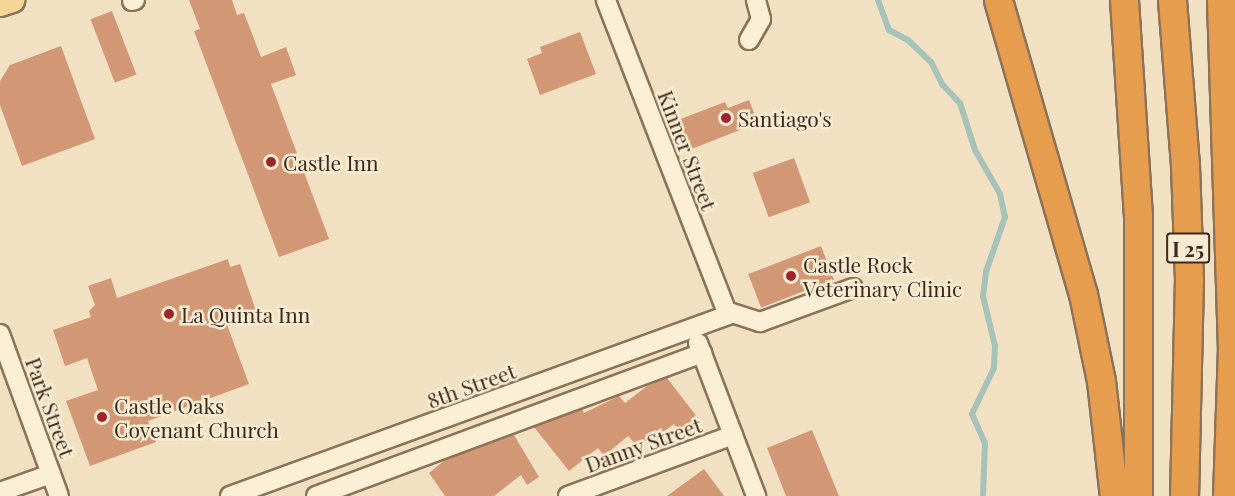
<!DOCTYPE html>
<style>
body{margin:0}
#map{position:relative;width:1235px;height:496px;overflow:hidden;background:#f1e1c2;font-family:"Playfair Display",serif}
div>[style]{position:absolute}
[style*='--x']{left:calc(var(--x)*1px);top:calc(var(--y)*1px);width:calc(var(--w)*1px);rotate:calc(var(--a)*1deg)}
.stream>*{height:6px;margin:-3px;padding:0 3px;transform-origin:3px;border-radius:3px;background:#a5c3b9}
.building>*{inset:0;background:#d29875;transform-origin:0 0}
.roads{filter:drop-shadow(2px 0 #8c7258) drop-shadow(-2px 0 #8c7258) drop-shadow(0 2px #8c7258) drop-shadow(0 -2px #8c7258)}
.minor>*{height:18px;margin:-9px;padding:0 9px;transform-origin:9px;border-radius:9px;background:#fbefd6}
.major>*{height:24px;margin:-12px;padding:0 12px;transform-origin:12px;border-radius:12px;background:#f7d597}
.highway>*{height:27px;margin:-13.5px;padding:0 13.5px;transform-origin:13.5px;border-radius:13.5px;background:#e69d4d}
.dots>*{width:16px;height:16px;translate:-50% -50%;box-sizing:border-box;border:3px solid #f8ebd2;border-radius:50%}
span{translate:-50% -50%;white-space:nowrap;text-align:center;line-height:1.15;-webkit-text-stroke:5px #f8ebd2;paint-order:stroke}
.shield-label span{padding:2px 4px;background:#f8ebd2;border:2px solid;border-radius:4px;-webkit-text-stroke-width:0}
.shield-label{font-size:20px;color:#3b2a1d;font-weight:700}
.poi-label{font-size:21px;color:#3b2a1d}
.left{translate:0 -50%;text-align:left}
.street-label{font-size:21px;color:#3b2a1d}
</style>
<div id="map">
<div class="stream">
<i style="--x:878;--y:0;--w:32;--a:70"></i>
<i style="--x:889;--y:30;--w:21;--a:28"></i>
<i style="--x:908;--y:40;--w:32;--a:44"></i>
<i style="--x:931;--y:62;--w:25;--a:63"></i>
<i style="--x:942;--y:84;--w:26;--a:47"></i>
<i style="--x:960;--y:103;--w:49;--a:72.3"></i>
<i style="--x:975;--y:150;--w:51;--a:60.4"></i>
<i style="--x:1000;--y:194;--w:24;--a:78"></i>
<i style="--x:1005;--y:217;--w:58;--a:109.1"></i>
<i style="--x:986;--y:272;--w:24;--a:97"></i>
<i style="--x:983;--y:296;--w:51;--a:76.5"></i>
<i style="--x:995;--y:346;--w:22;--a:93"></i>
<i style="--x:994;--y:368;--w:51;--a:115.6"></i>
<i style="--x:972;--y:414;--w:32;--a:66"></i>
<i style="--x:985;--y:443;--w:53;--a:92.2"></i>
</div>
<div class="building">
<i style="clip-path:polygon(189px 0,232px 0,237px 15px,244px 13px,261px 57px,286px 47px,296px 75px,271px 84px,329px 239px,279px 257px,194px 31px,200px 29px)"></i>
<i style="left:112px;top:11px;width:68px;height:23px;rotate:69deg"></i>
<i style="clip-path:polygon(580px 32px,596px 74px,540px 95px,527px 59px,542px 53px,540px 47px)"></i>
<i style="clip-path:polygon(61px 46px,95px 139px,22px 166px,0 105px,0 81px,10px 65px)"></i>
<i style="clip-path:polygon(749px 100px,758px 123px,689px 150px,678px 120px,725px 102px,728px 108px)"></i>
<i style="left:794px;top:158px;width:47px;height:44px;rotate:70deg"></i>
<i style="left:821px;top:246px;width:36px;height:78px;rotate:69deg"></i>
<i style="clip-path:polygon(228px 259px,230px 267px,240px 264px,256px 311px,226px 322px,249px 384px,148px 421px,156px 442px,90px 466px,66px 401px,98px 390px,87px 358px,65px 366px,53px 330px,91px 317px,89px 311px,95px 305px,88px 286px,111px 278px,117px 298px)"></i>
<i style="clip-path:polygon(667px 378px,698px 418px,680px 432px,674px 424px,659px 435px,656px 431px,638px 447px,628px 436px,604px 456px,598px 448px,569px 471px,534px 427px,582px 409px,584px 413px,619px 396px,625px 403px,647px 386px)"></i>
<i style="clip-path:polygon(812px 430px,839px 496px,786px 496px,767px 448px)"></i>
<i style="clip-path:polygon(514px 435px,539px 477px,527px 485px,521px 475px,494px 496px,445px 496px,429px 473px,445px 460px)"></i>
<i style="clip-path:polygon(704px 469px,724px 496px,667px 496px)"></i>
</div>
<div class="roads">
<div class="minor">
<i style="--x:132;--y:1;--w:3;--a:-18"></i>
<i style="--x:749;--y:40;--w:24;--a:-60"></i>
<i style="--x:761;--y:19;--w:20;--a:-105"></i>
<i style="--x:726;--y:311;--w:36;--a:18"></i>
<i style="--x:760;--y:322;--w:99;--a:-20.1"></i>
<i style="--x:0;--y:334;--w:172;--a:70"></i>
<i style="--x:698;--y:343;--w:164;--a:69.2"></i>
<i style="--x:0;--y:492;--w:54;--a:-19.4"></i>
<i style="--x:230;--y:496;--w:530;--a:-19.97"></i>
<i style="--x:728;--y:315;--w:338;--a:-111.2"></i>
<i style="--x:316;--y:496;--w:412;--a:-20.3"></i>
<i style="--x:568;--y:496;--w:176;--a:-20.3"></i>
</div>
<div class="major">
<i style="--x:0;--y:4;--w:13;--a:-18"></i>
</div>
<div class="highway">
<i style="--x:998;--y:0;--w:306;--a:73.9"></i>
<i style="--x:1083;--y:294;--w:89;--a:78.3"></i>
<i style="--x:1101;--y:381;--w:116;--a:83.6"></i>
<i style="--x:1124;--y:0;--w:214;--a:86.3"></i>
<i style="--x:1138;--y:214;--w:282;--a:90"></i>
<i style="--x:1172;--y:0;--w:166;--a:85.5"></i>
<i style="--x:1185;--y:165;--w:113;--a:88"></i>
<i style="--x:1189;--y:278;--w:218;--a:91.3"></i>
<i style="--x:1221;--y:0;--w:347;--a:88.2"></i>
<i style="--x:1232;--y:347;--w:149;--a:91.9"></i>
</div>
</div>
<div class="dots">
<i style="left:726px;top:118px;background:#a02329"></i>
<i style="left:271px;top:162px;background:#a02329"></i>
<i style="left:791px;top:276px;background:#a02329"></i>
<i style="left:169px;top:314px;background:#a02329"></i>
<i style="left:102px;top:417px;background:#a02329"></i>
</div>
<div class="shield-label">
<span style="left:1188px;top:248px">I 25</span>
</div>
<div class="poi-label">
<span class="left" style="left:738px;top:118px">Santiago's</span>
<span class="left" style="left:283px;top:162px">Castle Inn</span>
<span class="left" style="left:803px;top:276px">Castle Rock<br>Veterinary Clinic</span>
<span class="left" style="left:181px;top:314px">La Quinta Inn</span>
<span class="left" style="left:114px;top:417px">Castle Oaks<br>Covenant Church</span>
</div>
<div class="street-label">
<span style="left:688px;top:150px;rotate:69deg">Kinner Street</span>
<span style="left:471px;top:385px;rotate:-20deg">8th Street</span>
<span style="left:51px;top:407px;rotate:70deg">Park Street</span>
<span style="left:643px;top:444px;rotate:-20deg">Danny Street</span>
</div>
</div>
